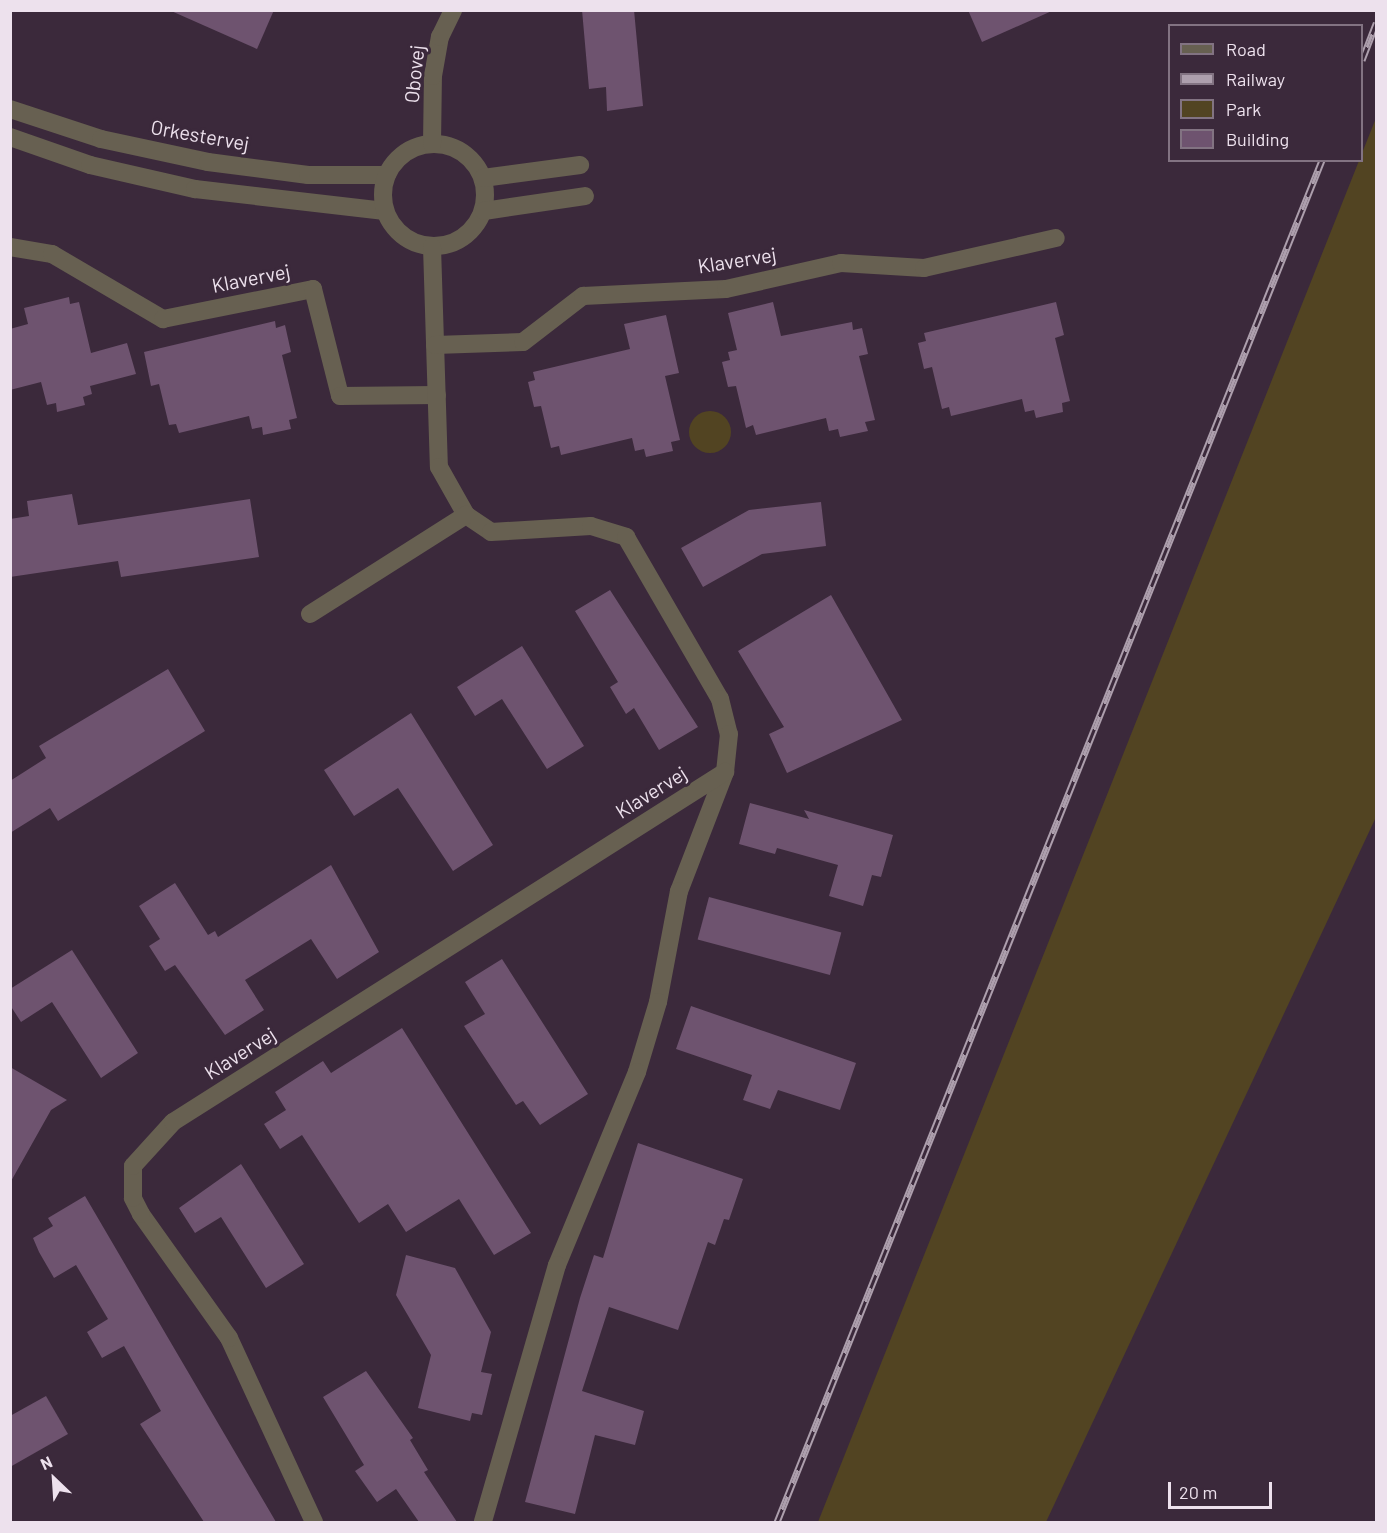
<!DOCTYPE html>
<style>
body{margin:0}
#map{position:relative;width:1387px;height:1533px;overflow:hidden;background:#3b293b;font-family:Barlow,sans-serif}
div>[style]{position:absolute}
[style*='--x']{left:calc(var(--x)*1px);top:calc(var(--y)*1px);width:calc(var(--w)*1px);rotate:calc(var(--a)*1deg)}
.green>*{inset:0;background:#524422}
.round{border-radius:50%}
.building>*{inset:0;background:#6e536f;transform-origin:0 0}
.minor>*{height:18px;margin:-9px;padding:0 9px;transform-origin:9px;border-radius:9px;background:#676051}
.minor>.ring{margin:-9px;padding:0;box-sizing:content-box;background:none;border:18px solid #676051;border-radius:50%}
.rail>*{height:7px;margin-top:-3.5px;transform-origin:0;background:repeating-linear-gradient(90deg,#3b293b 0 14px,#ad9fad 0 28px);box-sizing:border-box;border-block:2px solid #ad9fad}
span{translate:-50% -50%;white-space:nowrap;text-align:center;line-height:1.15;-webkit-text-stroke:6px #3b293b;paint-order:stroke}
.street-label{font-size:20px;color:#ede1ed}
.frame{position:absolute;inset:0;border:12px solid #ede1ed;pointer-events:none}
.legend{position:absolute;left:1168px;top:24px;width:195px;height:138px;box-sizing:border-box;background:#3b293b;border:2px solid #827382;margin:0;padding:8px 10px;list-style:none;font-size:18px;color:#ede1ed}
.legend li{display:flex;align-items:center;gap:12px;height:30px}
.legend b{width:30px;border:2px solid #827382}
.north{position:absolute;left:24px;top:1449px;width:60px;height:60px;-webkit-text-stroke:4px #3b293b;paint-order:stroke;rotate:335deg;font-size:16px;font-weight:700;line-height:24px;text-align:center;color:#ede1ed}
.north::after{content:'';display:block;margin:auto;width:21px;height:27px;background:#ede1ed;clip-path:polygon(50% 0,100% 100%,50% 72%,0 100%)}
.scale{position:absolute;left:1168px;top:1482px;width:104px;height:27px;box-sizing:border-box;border:3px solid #ede1ed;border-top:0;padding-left:8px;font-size:18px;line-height:21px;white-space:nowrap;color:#ede1ed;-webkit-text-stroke:4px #3b293b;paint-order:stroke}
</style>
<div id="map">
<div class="green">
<i style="clip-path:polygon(1376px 118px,1376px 817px,1046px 1522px,818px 1522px)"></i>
<i class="round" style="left:689px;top:411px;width:42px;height:42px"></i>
</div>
<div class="building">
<i style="clip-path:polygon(169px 10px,274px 10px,257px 49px)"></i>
<i style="clip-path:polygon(582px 10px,634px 10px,643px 106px,607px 111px,606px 87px,589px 89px)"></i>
<i style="clip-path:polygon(968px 10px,1054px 10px,982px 42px)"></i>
<i style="clip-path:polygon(69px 297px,70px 304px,79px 302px,91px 353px,127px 343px,136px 374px,90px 386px,92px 394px,83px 397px,85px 405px,57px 412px,56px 403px,47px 405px,41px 382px,10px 390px,10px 329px,28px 324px,24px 308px)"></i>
<i style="clip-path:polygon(773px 302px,781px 336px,852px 322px,853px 330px,862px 328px,868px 354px,859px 356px,875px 420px,865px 422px,868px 431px,840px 437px,838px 429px,829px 431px,826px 418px,756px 435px,753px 425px,746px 428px,736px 386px,728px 387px,722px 362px,730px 360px,728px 352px,737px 350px,728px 313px)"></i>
<i style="clip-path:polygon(1056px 302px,1064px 335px,1055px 338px,1070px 401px,1062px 403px,1063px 412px,1036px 418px,1034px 410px,1025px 412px,1022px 399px,951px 416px,949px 407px,942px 409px,932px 367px,924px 369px,918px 343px,926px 341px,924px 333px)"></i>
<i style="clip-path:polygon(666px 315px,679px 373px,665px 376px,680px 440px,671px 442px,673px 451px,646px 457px,644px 449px,635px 451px,632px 438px,561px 455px,559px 446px,551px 448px,541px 406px,534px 407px,528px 382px,535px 380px,533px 372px,630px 349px,624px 324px)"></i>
<i style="clip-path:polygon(275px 321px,276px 328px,285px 325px,291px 352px,282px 355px,297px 418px,289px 420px,291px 429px,263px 435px,262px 427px,252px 429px,249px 416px,179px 433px,176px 424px,169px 425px,159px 384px,151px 386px,144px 352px)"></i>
<i style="clip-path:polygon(72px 494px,78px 525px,250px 499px,259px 557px,121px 577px,118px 561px,10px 577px,10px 519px,29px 516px,27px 501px)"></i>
<i style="clip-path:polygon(821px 502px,826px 546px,762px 554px,703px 587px,681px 548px,749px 510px)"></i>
<i style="clip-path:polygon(610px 590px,698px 727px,659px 750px,634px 708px,626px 714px,610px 687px,618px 682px,575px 611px)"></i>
<i style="clip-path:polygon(831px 595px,902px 720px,787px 773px,769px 734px,784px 727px,738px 651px)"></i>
<i style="clip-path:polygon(522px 646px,584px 746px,547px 769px,502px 699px,475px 716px,457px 687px)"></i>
<i style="clip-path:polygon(168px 669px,205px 731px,58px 821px,50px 808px,10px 833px,10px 781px,46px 758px,39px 746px)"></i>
<i style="clip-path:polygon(411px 713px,493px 845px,453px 871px,398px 788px,354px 816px,324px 770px)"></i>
<i style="clip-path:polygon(750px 803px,809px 819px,804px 810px,893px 835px,881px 877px,872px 875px,863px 906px,829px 896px,838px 865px,777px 848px,775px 854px,739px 844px)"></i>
<i style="clip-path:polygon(331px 865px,379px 952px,337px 979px,311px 939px,245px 980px,264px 1010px,225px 1035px,175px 965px,165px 971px,149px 946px,160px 939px,139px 906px,175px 883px,208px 935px,215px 931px,218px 937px)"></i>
<i style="left:709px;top:897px;width:137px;height:44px;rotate:15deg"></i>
<i style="clip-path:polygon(72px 950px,138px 1053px,101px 1078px,52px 1002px,21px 1022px,10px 1005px,10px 989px)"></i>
<i style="clip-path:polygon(502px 959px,588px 1094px,540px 1125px,523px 1101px,516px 1105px,464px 1026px,485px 1014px,465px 982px)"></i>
<i style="clip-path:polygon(691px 1006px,856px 1063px,840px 1110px,778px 1090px,770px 1109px,743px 1100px,752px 1075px,676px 1049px)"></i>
<i style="clip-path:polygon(402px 1028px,531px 1233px,494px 1255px,459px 1199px,406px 1232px,388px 1204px,359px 1223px,302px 1135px,280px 1149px,264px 1124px,286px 1110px,275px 1092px,323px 1061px,331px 1073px)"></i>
<i style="clip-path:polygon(10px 1067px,67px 1100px,51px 1110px,10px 1183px)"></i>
<i style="clip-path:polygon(638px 1143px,743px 1179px,729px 1220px,724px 1219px,715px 1245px,708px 1242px,678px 1330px,609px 1307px,582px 1391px,644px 1411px,635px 1445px,595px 1435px,575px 1514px,525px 1502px,580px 1298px,594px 1255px,603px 1258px)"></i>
<i style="clip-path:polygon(241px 1164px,304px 1264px,266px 1288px,221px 1217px,195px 1233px,179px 1208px)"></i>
<i style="clip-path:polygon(85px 1196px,181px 1360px,276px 1522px,204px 1522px,140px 1424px,161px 1411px,124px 1346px,102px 1358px,87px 1332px,108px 1319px,76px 1265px,54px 1278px,39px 1252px,33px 1238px,53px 1226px,48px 1218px)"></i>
<i style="clip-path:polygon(406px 1255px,455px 1268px,491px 1332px,481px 1372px,492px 1374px,482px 1415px,472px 1413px,470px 1421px,418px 1408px,431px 1355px,396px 1295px)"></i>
<i style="clip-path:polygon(366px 1371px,413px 1438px,410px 1440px,428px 1470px,424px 1472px,457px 1522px,419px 1522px,396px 1489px,377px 1502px,355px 1471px,364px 1465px,323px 1397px)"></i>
<i style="clip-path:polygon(46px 1396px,68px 1434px,10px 1467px,10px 1416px)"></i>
</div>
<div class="minor">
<i style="--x:10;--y:109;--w:96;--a:18.2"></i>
<i style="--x:101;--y:139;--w:109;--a:12.1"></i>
<i style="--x:208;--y:162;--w:101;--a:7.4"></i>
<i style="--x:308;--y:175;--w:79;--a:0"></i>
<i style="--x:10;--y:137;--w:85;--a:19.3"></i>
<i style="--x:90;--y:165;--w:108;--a:12.9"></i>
<i style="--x:195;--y:189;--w:191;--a:6.6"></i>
<i class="ring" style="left:383px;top:144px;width:84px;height:84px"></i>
<i style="--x:432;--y:144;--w:68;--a:-89.2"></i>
<i style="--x:433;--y:76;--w:40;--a:-80"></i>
<i style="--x:440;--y:37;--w:30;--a:-64"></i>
<i style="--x:483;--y:178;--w:98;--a:-7.6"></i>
<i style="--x:484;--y:211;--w:102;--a:-8.4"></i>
<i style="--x:10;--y:247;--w:43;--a:9.5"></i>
<i style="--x:52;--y:254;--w:129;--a:30.4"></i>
<i style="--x:163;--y:319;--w:153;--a:-11.3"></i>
<i style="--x:313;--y:289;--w:110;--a:75.8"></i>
<i style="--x:340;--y:396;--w:97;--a:-0.6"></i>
<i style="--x:432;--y:247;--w:220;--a:88.2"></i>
<i style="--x:439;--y:467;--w:55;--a:60.6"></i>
<i style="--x:466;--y:515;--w:30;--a:34"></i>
<i style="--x:491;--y:532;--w:100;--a:-3.4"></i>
<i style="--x:591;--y:526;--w:37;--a:17"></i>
<i style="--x:626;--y:537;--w:187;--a:59.9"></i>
<i style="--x:720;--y:699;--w:36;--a:76"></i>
<i style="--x:729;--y:734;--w:38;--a:96"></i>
<i style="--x:725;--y:772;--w:128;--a:111.1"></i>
<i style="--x:679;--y:891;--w:113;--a:100.7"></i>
<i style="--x:658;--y:1002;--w:73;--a:106.7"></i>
<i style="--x:637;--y:1072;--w:209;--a:112.5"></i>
<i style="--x:557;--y:1265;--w:267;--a:106.1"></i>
<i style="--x:435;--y:345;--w:88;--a:-2"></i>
<i style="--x:523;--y:342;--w:76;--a:-37.5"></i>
<i style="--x:583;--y:296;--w:143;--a:-2.8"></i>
<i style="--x:726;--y:289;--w:118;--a:-12.7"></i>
<i style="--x:841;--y:263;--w:83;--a:3.4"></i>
<i style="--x:924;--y:268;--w:135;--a:-12.8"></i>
<i style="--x:310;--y:614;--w:185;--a:-32.4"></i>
<i style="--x:314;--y:1522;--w:203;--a:-114.8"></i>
<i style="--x:229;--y:1338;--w:152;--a:-125.4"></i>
<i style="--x:141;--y:1214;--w:18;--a:-117"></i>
<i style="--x:133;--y:1198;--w:32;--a:-90"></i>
<i style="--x:133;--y:1166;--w:59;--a:-47.7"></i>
<i style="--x:173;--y:1122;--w:654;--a:-32.38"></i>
</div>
<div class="rail">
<i style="--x:1362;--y:60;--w:40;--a:-69"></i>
<i style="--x:777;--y:1522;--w:1467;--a:-68.19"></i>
</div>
<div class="street-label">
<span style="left:414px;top:74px;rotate:-84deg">Obovej</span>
<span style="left:200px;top:135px;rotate:10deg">Orkestervej</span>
<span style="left:737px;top:260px;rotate:-9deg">Klavervej</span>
<span style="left:251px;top:278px;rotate:-11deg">Klavervej</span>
<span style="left:651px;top:792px;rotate:-32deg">Klavervej</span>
<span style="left:240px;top:1053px;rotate:-32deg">Klavervej</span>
</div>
<div class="frame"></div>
<ul class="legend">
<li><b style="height:8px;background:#676051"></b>Road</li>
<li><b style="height:8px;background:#ad9fad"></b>Railway</li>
<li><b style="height:16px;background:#524422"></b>Park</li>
<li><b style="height:16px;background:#6e536f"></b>Building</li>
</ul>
<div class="north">N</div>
<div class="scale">20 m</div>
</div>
